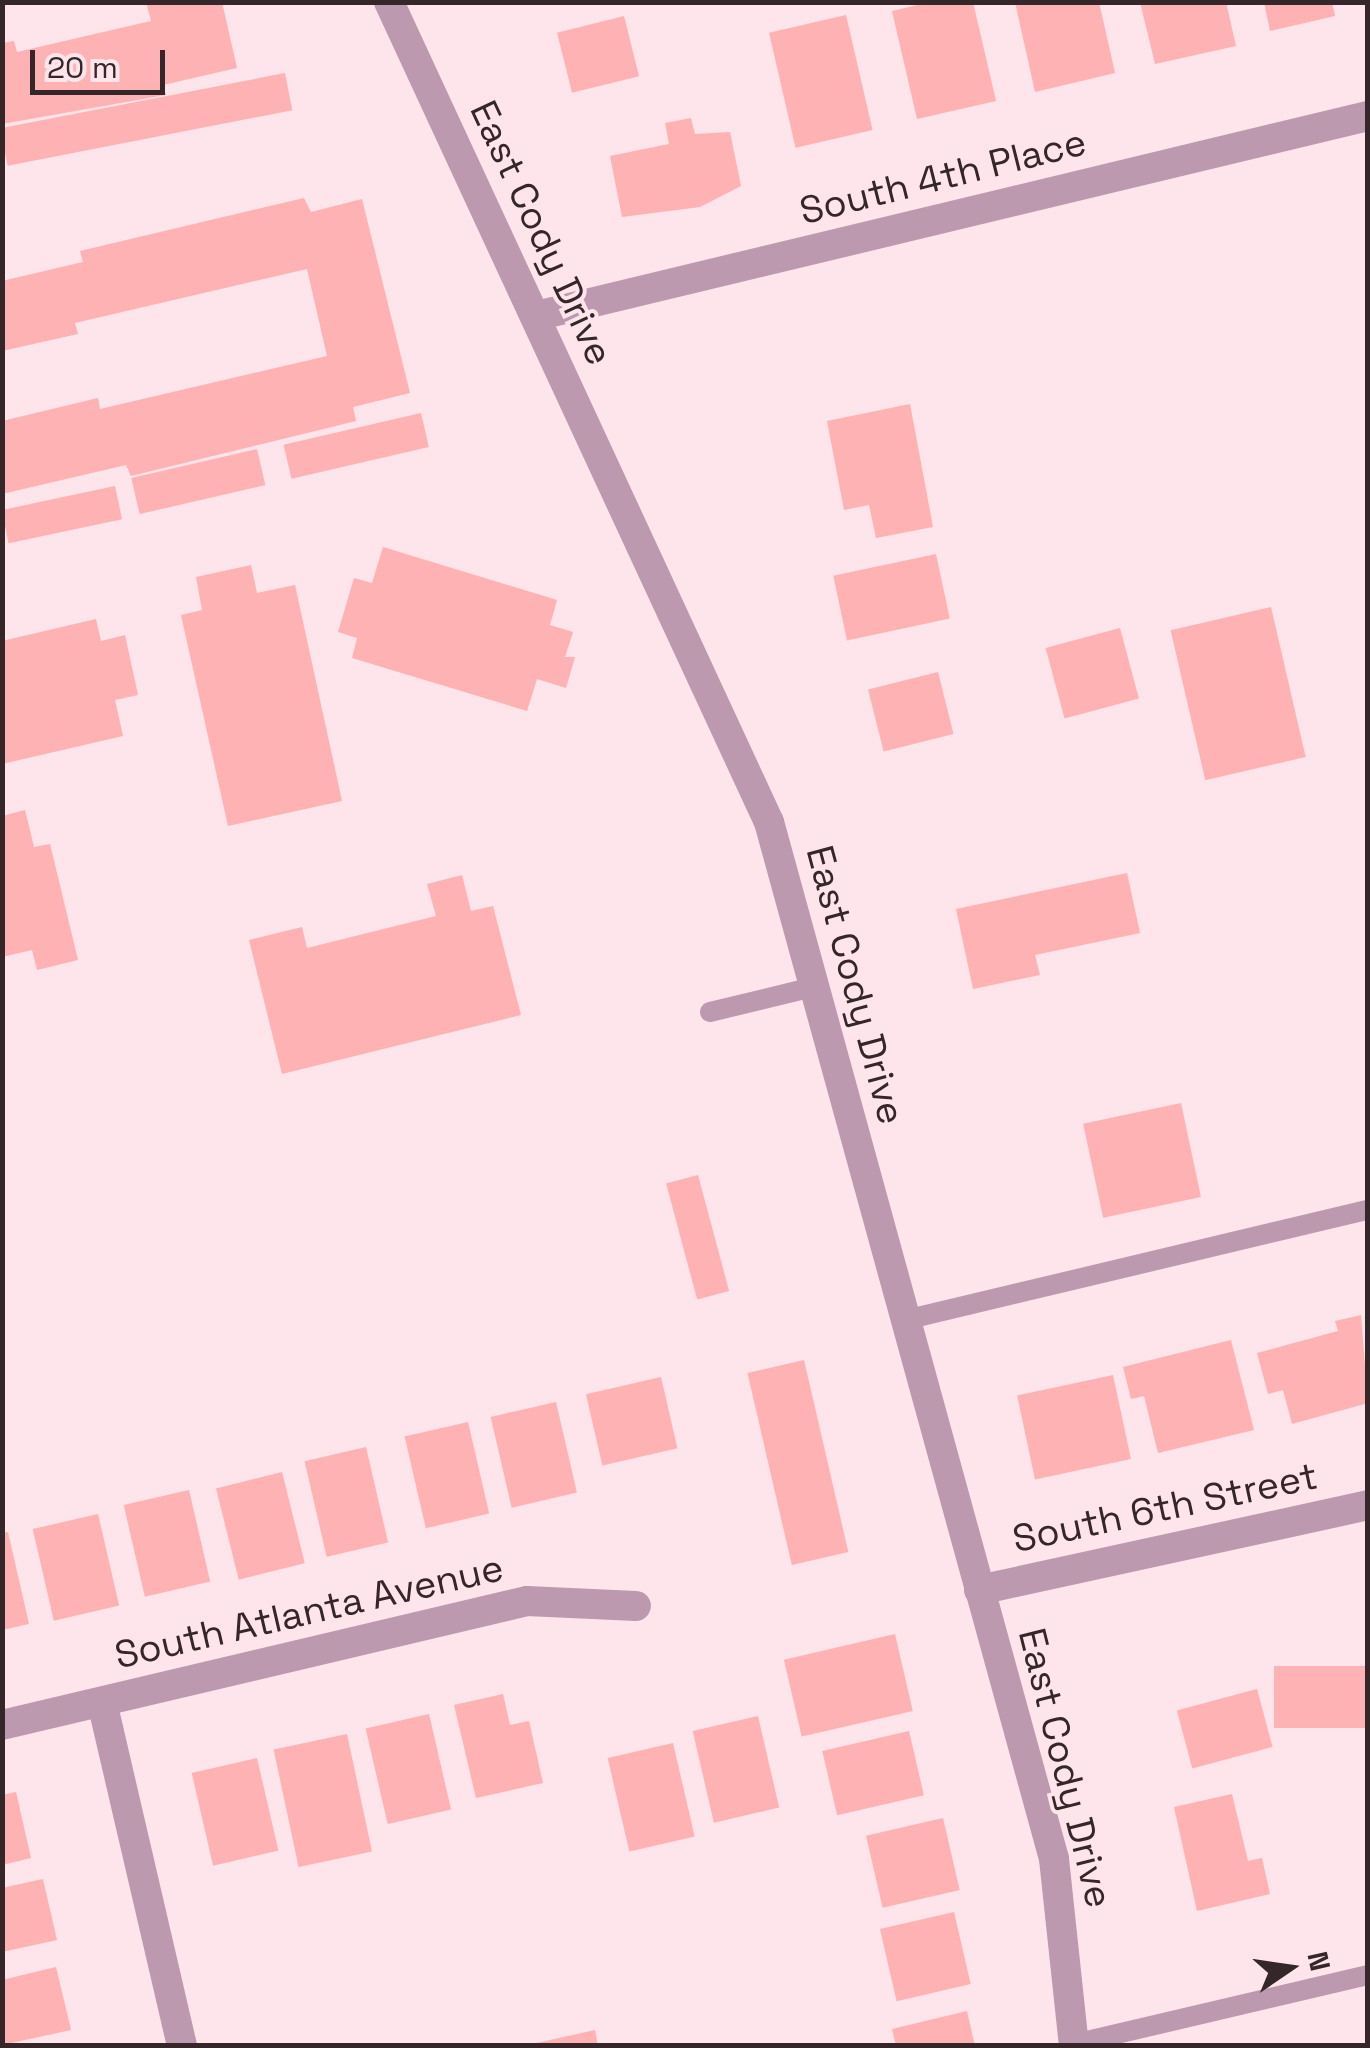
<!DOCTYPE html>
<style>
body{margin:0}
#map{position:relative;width:1370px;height:2048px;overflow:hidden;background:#fee4eb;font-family:"Space Grotesk",sans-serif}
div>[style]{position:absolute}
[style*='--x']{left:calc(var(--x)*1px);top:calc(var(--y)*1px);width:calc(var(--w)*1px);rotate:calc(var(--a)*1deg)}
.building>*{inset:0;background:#ffb2b3;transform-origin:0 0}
.lane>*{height:20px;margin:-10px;padding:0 10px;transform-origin:10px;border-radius:10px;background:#bc99ae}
.street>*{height:30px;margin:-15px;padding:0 15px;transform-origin:15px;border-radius:15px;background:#bc99ae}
span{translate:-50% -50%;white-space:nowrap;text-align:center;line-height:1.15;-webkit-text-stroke:8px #fee4eb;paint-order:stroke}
.street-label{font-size:38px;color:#35262a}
.frame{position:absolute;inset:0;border:5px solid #35262a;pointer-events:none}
.north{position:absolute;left:1240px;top:1918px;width:100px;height:100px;-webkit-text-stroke:8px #fee4eb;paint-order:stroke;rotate:77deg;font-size:28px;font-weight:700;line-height:40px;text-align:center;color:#35262a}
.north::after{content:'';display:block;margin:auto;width:35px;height:45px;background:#35262a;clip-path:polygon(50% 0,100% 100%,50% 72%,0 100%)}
.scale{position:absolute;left:30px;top:50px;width:135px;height:45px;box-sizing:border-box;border:5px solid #35262a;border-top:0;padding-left:12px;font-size:30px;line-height:35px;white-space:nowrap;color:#35262a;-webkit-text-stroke:8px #fee4eb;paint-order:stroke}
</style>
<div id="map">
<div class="building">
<i style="clip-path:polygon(146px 2px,222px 2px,237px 68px,163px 85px,166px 95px,2px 124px,2px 43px,14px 41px,17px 52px,151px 21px)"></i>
<i style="clip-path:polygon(930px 2px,973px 2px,996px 101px,917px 119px,892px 11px)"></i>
<i style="clip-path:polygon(1015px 2px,1099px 2px,1115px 73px,1035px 92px)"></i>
<i style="clip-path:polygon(1140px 2px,1226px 2px,1236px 46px,1155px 64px)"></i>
<i style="clip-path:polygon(1264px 2px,1332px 2px,1335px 16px,1270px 31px)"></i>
<i style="left:846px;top:15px;width:118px;height:79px;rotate:77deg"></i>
<i style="left:624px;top:16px;width:62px;height:69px;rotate:76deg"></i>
<i style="left:285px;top:73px;width:38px;height:290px;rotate:79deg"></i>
<i style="clip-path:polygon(691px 118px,695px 134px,730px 132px,741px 186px,700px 207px,622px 217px,610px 156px,669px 144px,665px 123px)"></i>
<i style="clip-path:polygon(304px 198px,311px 212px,362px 199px,410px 393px,353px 407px,356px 421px,131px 476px,126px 465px,2px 494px,2px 421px,98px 398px,100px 409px,327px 356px,307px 269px,75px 323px,78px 334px,2px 351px,2px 281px,83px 262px,80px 251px)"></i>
<i style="clip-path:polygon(910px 404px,933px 527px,876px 538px,869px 505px,844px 510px,827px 421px)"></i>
<i style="left:421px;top:413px;width:35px;height:141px;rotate:77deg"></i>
<i style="left:257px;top:449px;width:37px;height:129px;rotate:77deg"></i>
<i style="left:115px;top:486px;width:34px;height:116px;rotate:78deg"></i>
<i style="clip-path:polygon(383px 547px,557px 600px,550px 625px,573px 632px,565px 657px,575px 657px,566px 688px,537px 679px,527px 711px,352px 658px,357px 638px,338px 632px,354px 578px,372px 583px)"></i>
<i style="left:936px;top:554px;width:66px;height:105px;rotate:78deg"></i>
<i style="clip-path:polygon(251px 565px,257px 593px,295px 585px,342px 801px,228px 826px,181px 615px,202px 610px,196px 577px)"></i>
<i style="left:1271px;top:607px;width:154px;height:103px;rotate:77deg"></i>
<i style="clip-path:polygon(96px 619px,101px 641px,125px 635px,138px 695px,115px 700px,123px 736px,2px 764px,2px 641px)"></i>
<i style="left:1120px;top:628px;width:73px;height:77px;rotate:75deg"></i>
<i style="left:938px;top:672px;width:64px;height:72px;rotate:76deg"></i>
<i style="clip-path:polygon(25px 810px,34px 847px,50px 844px,78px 960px,37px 970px,32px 950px,2px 957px,2px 816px)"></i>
<i style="clip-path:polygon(1127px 873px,1140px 933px,1035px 955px,1040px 975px,973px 989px,956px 909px)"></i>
<i style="clip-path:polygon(462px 875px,471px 911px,493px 906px,521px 1015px,282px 1074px,249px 940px,302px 927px,307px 948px,436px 916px,427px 884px)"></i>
<i style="left:1181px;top:1103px;width:96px;height:100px;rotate:78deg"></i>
<i style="left:698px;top:1175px;width:120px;height:33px;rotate:75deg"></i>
<i style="clip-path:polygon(1361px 1315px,1368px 1403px,1292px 1424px,1283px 1390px,1268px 1394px,1257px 1353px,1338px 1331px,1335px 1321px)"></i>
<i style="clip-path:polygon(1231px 1340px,1254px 1430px,1158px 1453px,1144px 1396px,1131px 1399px,1123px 1367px)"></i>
<i style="left:804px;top:1360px;width:197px;height:58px;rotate:77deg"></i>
<i style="left:1113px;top:1375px;width:86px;height:98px;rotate:78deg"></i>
<i style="left:661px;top:1377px;width:73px;height:77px;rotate:77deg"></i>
<i style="left:556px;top:1402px;width:93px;height:67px;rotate:77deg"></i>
<i style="left:468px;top:1422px;width:94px;height:65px;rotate:77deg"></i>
<i style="left:366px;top:1447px;width:98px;height:63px;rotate:77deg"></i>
<i style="left:282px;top:1472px;width:94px;height:68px;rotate:76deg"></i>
<i style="left:189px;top:1490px;width:94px;height:67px;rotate:77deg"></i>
<i style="left:98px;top:1514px;width:94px;height:67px;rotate:77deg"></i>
<i style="clip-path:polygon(8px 1532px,29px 1624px,2px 1630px,2px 1533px)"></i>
<i style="left:895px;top:1634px;width:79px;height:114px;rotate:77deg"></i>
<i style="left:1368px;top:1666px;width:62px;height:94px;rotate:90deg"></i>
<i style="left:1257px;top:1689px;width:60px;height:83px;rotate:75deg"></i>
<i style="clip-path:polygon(503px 1694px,510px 1725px,529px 1721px,543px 1783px,476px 1798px,454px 1705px)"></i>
<i style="left:429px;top:1714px;width:98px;height:65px;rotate:77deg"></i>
<i style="left:758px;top:1716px;width:94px;height:67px;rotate:77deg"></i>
<i style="left:909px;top:1731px;width:66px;height:89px;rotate:77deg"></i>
<i style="left:347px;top:1734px;width:120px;height:75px;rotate:78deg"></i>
<i style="left:673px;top:1743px;width:96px;height:67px;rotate:77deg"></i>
<i style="left:257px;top:1758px;width:95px;height:67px;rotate:77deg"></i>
<i style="clip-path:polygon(16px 1792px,31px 1858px,2px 1865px,2px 1795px)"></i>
<i style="clip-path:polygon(1232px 1794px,1248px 1861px,1262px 1858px,1270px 1894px,1197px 1911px,1174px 1807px)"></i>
<i style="left:943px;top:1818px;width:74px;height:79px;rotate:77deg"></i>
<i style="clip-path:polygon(43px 1879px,57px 1940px,2px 1952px,2px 1888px)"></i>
<i style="left:954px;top:1912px;width:74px;height:76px;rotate:77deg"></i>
<i style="clip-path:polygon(56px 1967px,71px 2030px,2px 2045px,2px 1980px)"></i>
<i style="clip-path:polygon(967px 2011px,975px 2046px,896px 2046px,892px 2029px)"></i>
<i style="clip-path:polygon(595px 2030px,598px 2046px,532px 2046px,532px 2044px)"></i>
</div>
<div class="lane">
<i style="--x:710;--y:1012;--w:106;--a:-13.6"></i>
<i style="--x:905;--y:1320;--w:476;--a:-13.4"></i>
<i style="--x:1074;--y:2044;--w:302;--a:-13.2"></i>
</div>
<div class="street">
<i style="--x:389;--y:2;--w:904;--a:65.14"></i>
<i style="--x:769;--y:822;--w:1075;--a:74.63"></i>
<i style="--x:1054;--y:1859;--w:188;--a:83.9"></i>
<i style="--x:536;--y:316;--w:856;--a:-13.52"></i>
<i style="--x:979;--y:1590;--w:398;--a:-12.3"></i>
<i style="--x:102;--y:1702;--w:353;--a:76.9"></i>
<i style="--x:2;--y:1725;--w:539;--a:-13.29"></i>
<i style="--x:527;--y:1601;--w:109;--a:2.6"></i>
</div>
<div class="street-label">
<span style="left:943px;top:177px;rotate:-14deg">South 4th Place</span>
<span style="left:541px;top:233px;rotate:65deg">East Cody Drive</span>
<span style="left:855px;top:985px;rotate:75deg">East Cody Drive</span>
<span style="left:1165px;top:1508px;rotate:-12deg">South 6th Street</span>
<span style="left:309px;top:1612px;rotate:-13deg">South Atlanta Avenue</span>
<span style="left:1065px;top:1768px;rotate:76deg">East Cody Drive</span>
</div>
<div class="frame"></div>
<div class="north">N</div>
<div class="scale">20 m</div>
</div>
